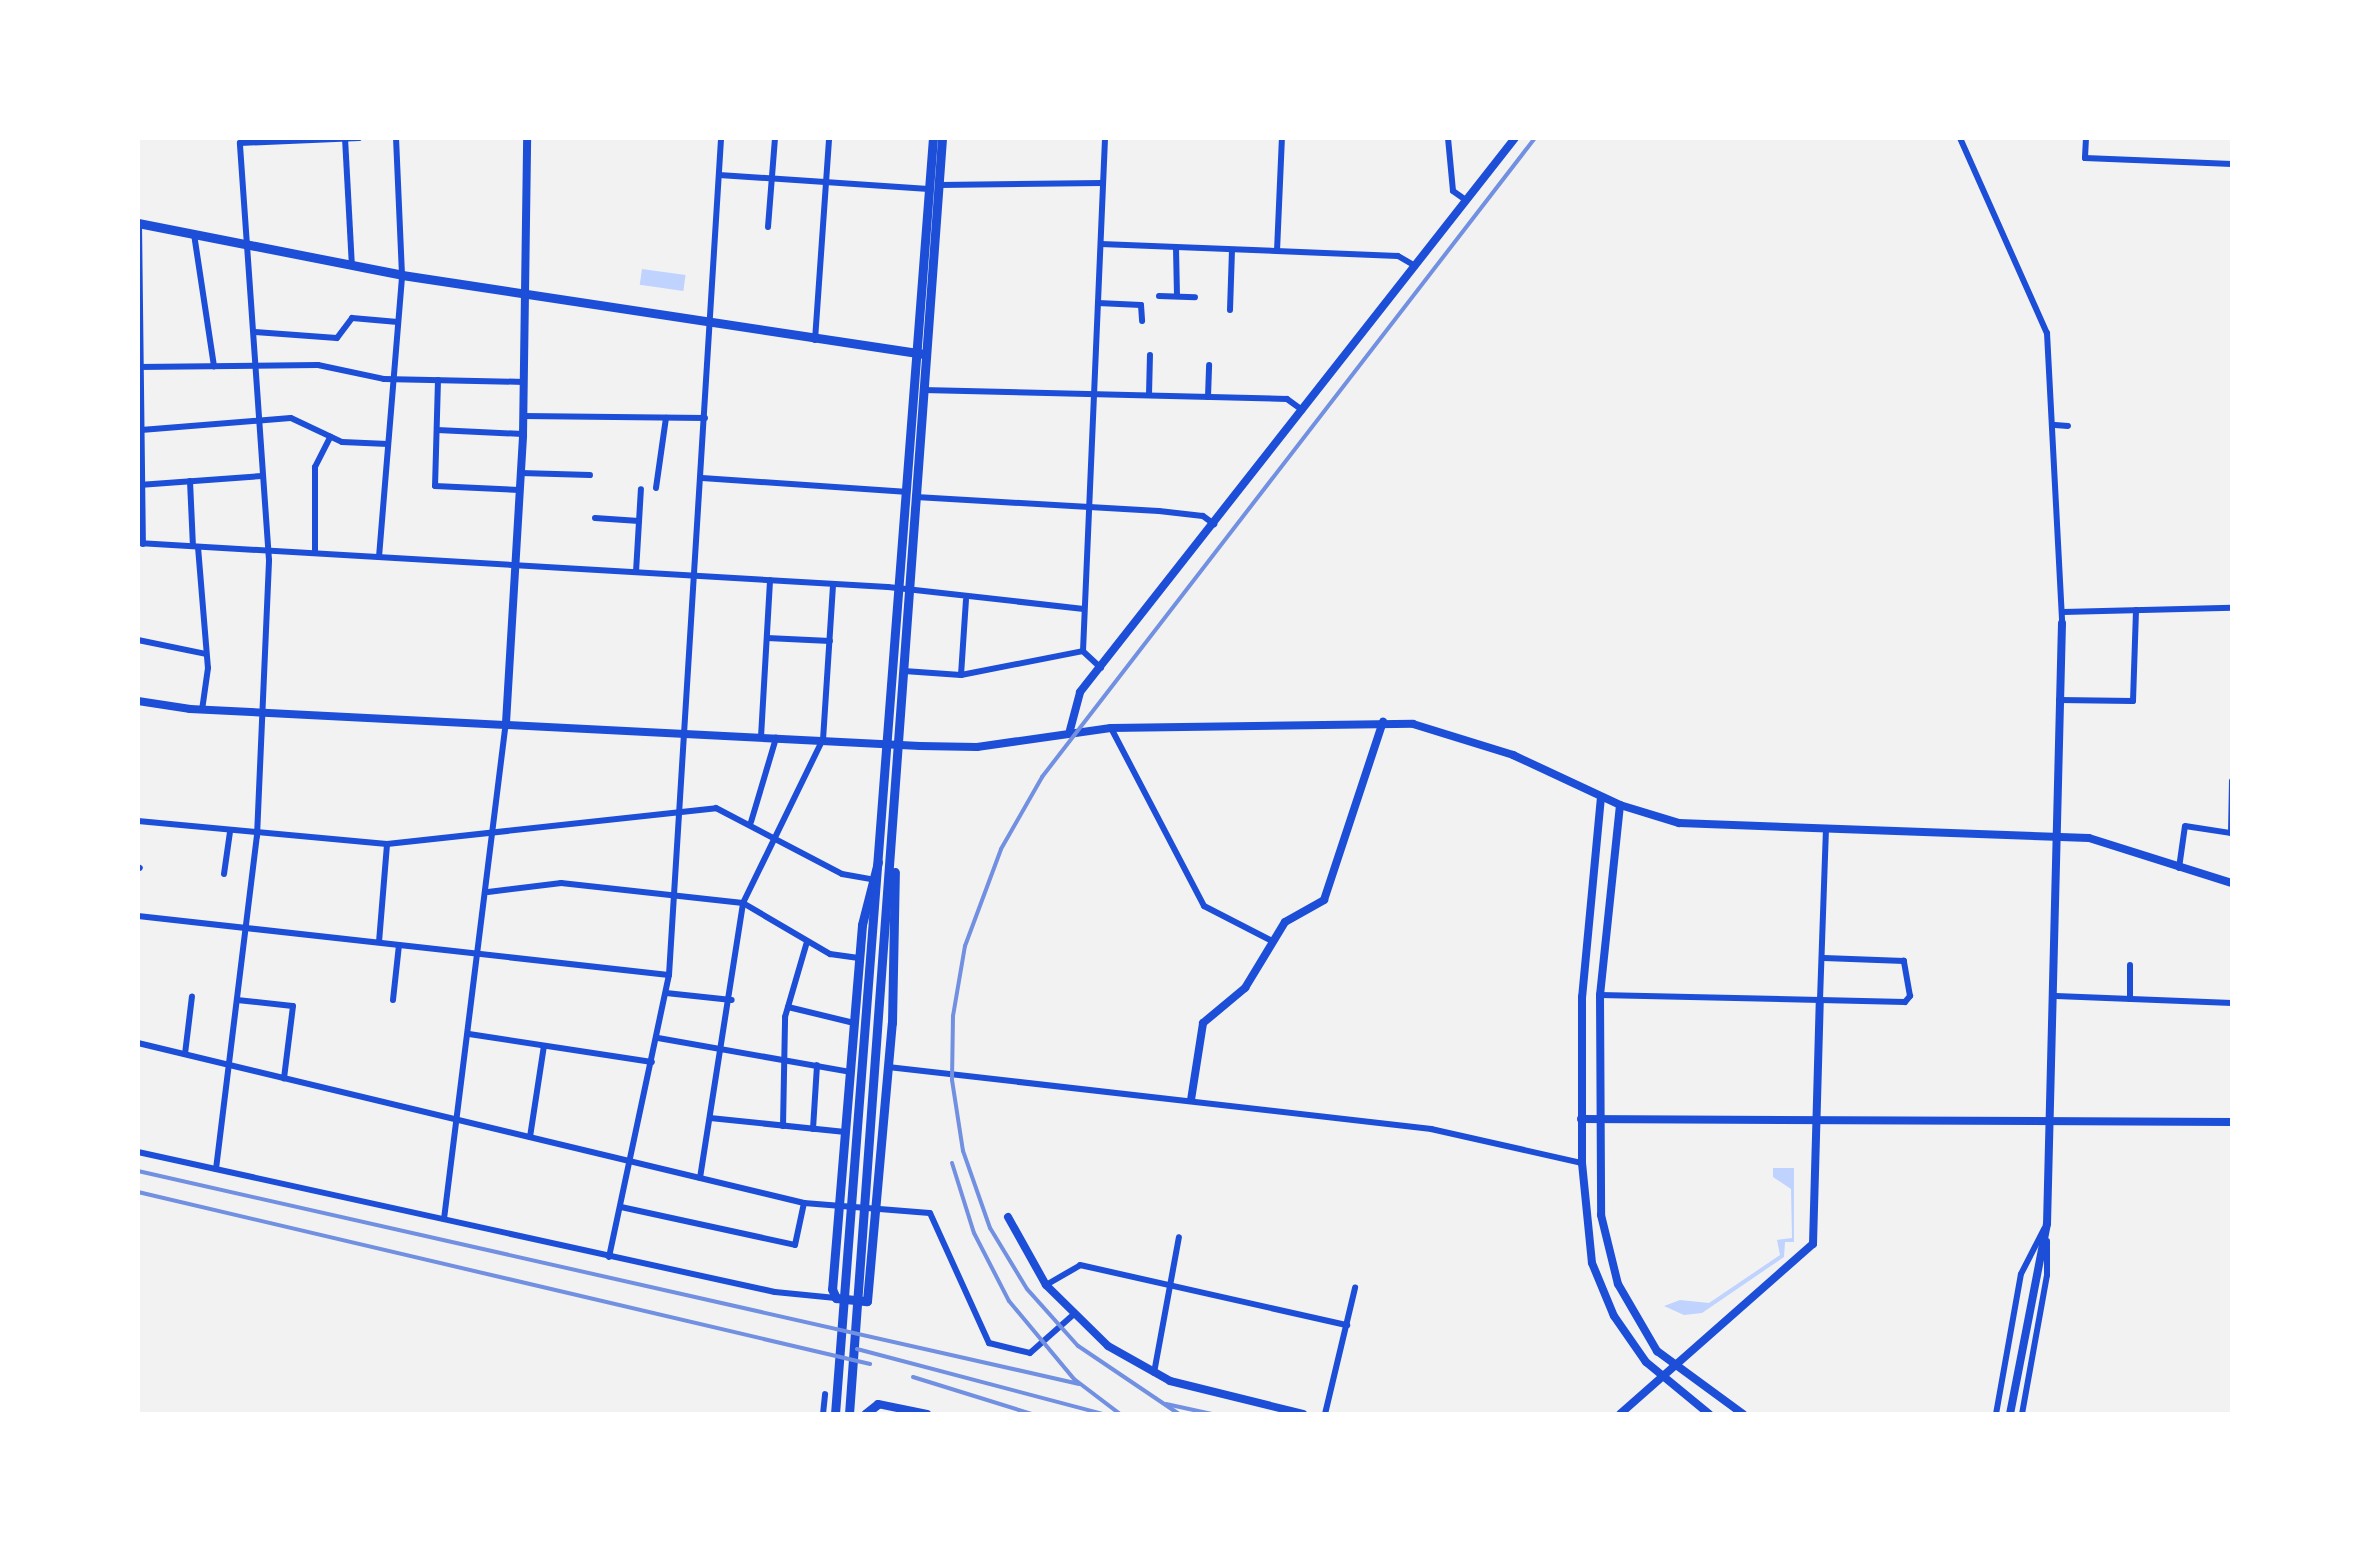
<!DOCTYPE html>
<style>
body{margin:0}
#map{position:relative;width:2370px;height:1552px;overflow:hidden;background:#f2f2f2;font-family:Rubik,sans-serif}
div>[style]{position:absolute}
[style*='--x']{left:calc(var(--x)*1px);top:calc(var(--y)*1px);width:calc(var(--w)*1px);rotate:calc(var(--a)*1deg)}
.water>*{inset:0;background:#bfd3fe;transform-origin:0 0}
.minor>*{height:6px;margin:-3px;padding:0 3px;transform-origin:3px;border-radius:3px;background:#1d4ed8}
.tertiary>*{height:8px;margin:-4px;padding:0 4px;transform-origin:4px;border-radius:4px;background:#1d4ed8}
.primary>*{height:9px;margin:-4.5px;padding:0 4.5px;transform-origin:4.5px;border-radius:4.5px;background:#1d4ed8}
.rail>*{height:4px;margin:-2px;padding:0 2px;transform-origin:2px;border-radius:2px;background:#7290e2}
span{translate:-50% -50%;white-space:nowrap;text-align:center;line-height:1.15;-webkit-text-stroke:8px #fff;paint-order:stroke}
.frame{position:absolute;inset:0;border:140px solid #fff;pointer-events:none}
</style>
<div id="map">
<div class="water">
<i style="left:642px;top:269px;width:44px;height:16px;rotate:8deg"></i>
<i style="clip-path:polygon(1773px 1168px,1794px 1168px,1794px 1242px,1785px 1242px,1784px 1257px,1702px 1313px,1684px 1315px,1664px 1306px,1680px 1300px,1709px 1303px,1780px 1255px,1777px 1240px,1792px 1238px,1791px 1189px,1773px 1177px)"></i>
</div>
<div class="minor">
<i style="--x:345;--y:138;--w:128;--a:86.9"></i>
<i style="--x:1448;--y:138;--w:53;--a:84.6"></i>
<i style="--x:1453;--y:191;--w:16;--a:35"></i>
<i style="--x:1960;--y:138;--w:214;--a:66"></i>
<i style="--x:2047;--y:333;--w:290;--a:87"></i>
<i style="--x:2086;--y:138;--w:20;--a:93"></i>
<i style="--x:2085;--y:158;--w:147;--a:2.3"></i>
<i style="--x:719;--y:175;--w:210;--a:3.8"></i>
<i style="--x:939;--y:185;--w:163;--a:-0.7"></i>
<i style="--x:139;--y:224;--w:320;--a:89.3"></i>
<i style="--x:768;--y:227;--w:89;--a:-85.5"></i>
<i style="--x:194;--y:234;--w:134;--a:81.4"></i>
<i style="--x:1101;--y:244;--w:297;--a:2.3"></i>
<i style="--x:1398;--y:256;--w:20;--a:30"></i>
<i style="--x:1176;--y:248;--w:48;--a:88.8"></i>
<i style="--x:1277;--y:251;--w:113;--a:-87.5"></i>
<i style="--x:1159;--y:296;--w:36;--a:2"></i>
<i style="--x:1098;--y:303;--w:43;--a:2.7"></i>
<i style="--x:1141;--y:305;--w:16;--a:86"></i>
<i style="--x:1230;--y:310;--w:60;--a:-88.1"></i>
<i style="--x:255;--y:332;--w:82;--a:4.2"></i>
<i style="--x:337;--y:338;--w:25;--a:-53"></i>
<i style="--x:352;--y:318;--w:46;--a:5"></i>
<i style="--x:815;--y:340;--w:202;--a:-86"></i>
<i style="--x:138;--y:367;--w:180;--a:-0.6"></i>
<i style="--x:318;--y:365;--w:67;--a:12"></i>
<i style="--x:384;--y:379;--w:140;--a:1.2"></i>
<i style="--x:438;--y:380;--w:106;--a:91.6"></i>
<i style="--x:435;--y:486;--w:85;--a:2.7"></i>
<i style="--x:923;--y:390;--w:364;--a:1.4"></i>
<i style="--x:1287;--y:399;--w:19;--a:36"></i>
<i style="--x:1149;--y:395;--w:40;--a:-88.6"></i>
<i style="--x:1208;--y:397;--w:32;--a:-88"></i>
<i style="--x:523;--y:416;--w:182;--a:0.6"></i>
<i style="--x:2055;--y:425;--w:13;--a:4"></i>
<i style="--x:141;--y:430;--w:150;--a:-4.6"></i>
<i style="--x:291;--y:418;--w:56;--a:25.2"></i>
<i style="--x:342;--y:442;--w:46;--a:2.5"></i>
<i style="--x:437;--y:430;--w:86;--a:2.7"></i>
<i style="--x:521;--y:473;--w:69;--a:1.7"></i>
<i style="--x:702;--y:478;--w:203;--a:3.9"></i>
<i style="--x:190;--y:481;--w:65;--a:87.4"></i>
<i style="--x:139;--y:485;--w:123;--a:-4.2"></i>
<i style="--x:656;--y:488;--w:71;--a:-81.9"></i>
<i style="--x:916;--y:497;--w:243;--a:3.3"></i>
<i style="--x:1159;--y:511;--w:44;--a:6.5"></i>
<i style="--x:1203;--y:516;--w:14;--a:36"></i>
<i style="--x:595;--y:518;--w:44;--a:3.9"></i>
<i style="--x:138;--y:543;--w:751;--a:3.36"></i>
<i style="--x:888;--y:587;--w:197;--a:6.4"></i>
<i style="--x:198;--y:547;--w:121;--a:85.3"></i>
<i style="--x:208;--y:668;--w:42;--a:98.1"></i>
<i style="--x:315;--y:553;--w:86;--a:-90"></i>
<i style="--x:315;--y:467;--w:34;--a:-63"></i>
<i style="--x:379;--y:557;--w:283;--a:-85.3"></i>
<i style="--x:402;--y:275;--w:137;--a:-92.5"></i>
<i style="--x:636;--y:572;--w:83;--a:-86.6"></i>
<i style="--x:2063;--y:612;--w:169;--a:-1.4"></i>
<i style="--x:767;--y:638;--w:63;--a:2.7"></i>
<i style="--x:138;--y:640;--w:69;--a:11.6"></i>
<i style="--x:1101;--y:668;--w:25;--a:-137"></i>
<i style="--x:1083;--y:651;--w:513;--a:-87.54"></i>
<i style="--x:904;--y:671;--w:57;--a:4"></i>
<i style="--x:961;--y:675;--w:124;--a:-11.1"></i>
<i style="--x:961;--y:675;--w:75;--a:-86.2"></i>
<i style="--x:2059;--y:700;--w:74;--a:0.8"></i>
<i style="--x:2133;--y:701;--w:91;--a:-88.1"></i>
<i style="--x:1111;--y:728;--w:201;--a:62.4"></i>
<i style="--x:1204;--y:906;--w:76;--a:27.2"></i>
<i style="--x:761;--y:737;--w:157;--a:-86.7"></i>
<i style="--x:823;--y:740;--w:156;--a:-86.3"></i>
<i style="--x:138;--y:821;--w:250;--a:5.3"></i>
<i style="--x:387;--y:844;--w:331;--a:-6.2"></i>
<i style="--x:716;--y:808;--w:142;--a:27.6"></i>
<i style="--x:842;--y:874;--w:28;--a:10"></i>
<i style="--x:751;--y:822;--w:88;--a:-73.4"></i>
<i style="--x:138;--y:867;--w:2;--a:27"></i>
<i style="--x:2179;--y:868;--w:42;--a:-81.9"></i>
<i style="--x:2185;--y:826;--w:47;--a:8.7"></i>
<i style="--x:2231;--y:833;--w:52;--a:-88.9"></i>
<i style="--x:224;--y:874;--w:42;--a:-81.9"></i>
<i style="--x:488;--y:892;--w:74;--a:-7"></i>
<i style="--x:561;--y:883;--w:183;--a:6.3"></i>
<i style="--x:743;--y:903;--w:101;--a:30.4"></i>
<i style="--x:830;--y:954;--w:29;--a:8"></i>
<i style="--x:138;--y:916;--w:534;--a:6.34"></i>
<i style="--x:379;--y:942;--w:98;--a:-85.3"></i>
<i style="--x:2130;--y:965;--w:34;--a:90"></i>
<i style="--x:666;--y:993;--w:66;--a:6.1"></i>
<i style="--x:1600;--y:995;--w:305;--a:1.3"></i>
<i style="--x:1905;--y:1002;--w:8;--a:-50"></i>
<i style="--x:1910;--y:996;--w:36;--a:-100"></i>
<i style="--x:1904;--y:961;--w:80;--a:-177.9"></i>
<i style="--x:2056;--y:996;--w:176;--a:2.3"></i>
<i style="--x:237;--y:1000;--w:56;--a:6.1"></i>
<i style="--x:293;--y:1006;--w:73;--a:97.1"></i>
<i style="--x:393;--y:1000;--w:55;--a:-83.8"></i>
<i style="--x:1820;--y:1000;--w:172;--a:-88"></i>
<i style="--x:788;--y:1007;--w:68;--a:13.6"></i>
<i style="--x:469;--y:1034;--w:185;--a:8.7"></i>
<i style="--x:658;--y:1038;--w:195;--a:10"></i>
<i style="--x:138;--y:1043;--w:685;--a:13.51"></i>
<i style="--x:804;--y:1203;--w:126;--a:4.5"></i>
<i style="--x:930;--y:1213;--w:143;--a:65.6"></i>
<i style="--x:989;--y:1343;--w:42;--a:13.7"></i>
<i style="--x:1030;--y:1353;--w:57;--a:-41.5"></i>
<i style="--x:185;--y:1054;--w:58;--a:-83.1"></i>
<i style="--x:888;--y:1067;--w:547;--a:6.51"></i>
<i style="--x:1431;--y:1129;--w:155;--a:12.7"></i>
<i style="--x:710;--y:1118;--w:136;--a:5.9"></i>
<i style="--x:783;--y:1126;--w:109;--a:-88.9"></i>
<i style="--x:785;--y:1017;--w:78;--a:-73.7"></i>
<i style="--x:813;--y:1129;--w:64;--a:-86.4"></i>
<i style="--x:530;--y:1137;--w:92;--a:-81.3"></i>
<i style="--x:138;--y:1152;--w:652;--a:12.4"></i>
<i style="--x:775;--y:1292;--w:61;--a:5.6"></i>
<i style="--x:216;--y:1169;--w:336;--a:-83"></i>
<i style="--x:257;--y:836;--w:276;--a:-87.5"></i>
<i style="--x:269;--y:560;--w:418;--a:-94"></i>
<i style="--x:240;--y:143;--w:119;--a:-2.4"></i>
<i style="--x:700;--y:1178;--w:278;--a:-81.1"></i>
<i style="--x:743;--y:903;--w:180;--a:-64"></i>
<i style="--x:621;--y:1207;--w:178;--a:12.3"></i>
<i style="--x:795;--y:1245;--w:43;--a:-77.9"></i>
<i style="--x:444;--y:1219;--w:499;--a:-82.9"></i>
<i style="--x:609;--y:1257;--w:288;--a:-78"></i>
<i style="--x:669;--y:975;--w:839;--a:-86.44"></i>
<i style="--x:1046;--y:1285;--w:39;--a:-30"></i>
<i style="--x:1080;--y:1265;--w:274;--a:12.7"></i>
<i style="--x:1154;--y:1373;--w:138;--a:-79.6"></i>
<i style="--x:823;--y:1414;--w:20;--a:-84"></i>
<i style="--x:1325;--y:1414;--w:130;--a:-76.6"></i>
<i style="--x:1996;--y:1414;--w:142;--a:-79.9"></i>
<i style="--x:2021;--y:1274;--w:51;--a:-62.9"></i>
<i style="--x:2022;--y:1414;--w:141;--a:-79.8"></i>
<i style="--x:2047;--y:1275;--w:34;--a:-90"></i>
</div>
<div class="tertiary">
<i style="--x:138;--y:701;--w:53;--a:8.7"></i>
<i style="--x:190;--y:709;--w:731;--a:2.9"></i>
<i style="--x:920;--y:746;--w:57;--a:1"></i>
<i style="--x:977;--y:747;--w:135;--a:-8.1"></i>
<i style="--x:1111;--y:728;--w:302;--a:-0.8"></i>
<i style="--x:1413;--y:724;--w:105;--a:17.2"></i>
<i style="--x:1513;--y:755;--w:118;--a:25"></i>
<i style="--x:1620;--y:805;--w:62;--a:17"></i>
<i style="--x:1679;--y:823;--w:410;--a:2.1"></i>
<i style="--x:2089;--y:838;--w:150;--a:17.5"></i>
<i style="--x:506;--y:723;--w:288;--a:-86.6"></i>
<i style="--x:523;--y:436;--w:298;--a:-89.2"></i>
<i style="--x:1070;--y:730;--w:39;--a:-75"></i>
<i style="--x:1080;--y:692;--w:704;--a:-51.86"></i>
<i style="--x:1601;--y:797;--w:201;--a:95.4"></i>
<i style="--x:1582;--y:997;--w:166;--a:90"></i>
<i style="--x:1582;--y:1163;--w:100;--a:84.3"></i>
<i style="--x:1592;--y:1263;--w:57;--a:67.5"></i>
<i style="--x:1614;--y:1316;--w:56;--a:55.2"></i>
<i style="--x:1646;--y:1362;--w:82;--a:39.5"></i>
<i style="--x:1620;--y:805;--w:191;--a:96"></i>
<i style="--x:1600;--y:995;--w:220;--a:89.7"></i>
<i style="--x:1601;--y:1215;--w:71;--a:76.2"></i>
<i style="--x:1618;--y:1284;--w:78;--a:59.8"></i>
<i style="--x:1657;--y:1351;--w:107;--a:36.2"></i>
<i style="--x:1191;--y:1100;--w:78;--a:-81.1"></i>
<i style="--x:1203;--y:1023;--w:55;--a:-39.8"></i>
<i style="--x:1245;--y:988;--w:77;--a:-58.8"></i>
<i style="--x:1285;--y:922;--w:45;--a:-29.4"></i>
<i style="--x:1324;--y:900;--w:188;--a:-71.7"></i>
<i style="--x:1581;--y:1119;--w:651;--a:0.26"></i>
<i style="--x:1008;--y:1217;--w:78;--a:60.8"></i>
<i style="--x:1046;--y:1285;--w:87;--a:44.5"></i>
<i style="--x:1108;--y:1346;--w:71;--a:29.4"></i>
<i style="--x:1170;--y:1381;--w:137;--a:13.9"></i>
<i style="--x:878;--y:1404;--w:50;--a:11.5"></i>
<i style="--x:1620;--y:1414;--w:257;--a:-41.4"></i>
<i style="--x:1813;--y:1244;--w:244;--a:-88.4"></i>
<i style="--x:2010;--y:1414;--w:194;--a:-79"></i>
<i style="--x:2047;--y:1224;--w:601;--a:-88.57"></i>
</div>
<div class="primary">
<i style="--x:138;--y:223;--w:269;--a:11.1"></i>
<i style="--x:402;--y:275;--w:528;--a:8.61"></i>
<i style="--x:878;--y:862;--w:65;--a:104.3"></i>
<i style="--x:862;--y:925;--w:365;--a:94.7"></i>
<i style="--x:832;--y:1289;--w:10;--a:66"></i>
<i style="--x:836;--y:1298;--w:31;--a:6"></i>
<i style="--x:867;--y:1301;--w:279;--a:-84.9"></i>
<i style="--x:892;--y:1023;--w:151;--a:-88.9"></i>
<i style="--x:835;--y:1414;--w:1280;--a:-85.61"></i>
<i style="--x:849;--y:1414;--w:1279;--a:-85.83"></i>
<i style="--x:865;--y:1414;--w:16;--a:-38"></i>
</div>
<div class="rail">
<i style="--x:952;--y:1163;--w:73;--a:72.6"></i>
<i style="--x:974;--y:1233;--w:76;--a:62.8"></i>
<i style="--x:1009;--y:1301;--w:102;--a:50.2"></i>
<i style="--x:1074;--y:1379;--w:58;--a:37.3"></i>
<i style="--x:138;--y:1171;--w:965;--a:12.75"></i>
<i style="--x:138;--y:1192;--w:752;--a:13.22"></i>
<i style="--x:857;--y:1349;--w:254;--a:14.8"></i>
<i style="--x:913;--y:1377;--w:125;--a:17.3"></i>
<i style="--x:1166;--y:1404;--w:47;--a:12.3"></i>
<i style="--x:1179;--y:1414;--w:122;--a:-146"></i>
<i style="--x:1078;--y:1346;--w:76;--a:-131.8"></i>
<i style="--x:1027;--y:1289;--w:71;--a:-121.2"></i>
<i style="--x:990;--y:1228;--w:82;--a:-109.3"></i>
<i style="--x:963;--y:1151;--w:72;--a:-98.8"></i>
<i style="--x:952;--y:1080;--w:64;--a:-89.1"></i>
<i style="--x:953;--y:1016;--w:71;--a:-80.3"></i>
<i style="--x:965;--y:946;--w:103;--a:-69.6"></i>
<i style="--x:1001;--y:849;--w:83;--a:-60.3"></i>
<i style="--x:1042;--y:777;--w:807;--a:-52.35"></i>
</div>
<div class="frame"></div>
</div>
